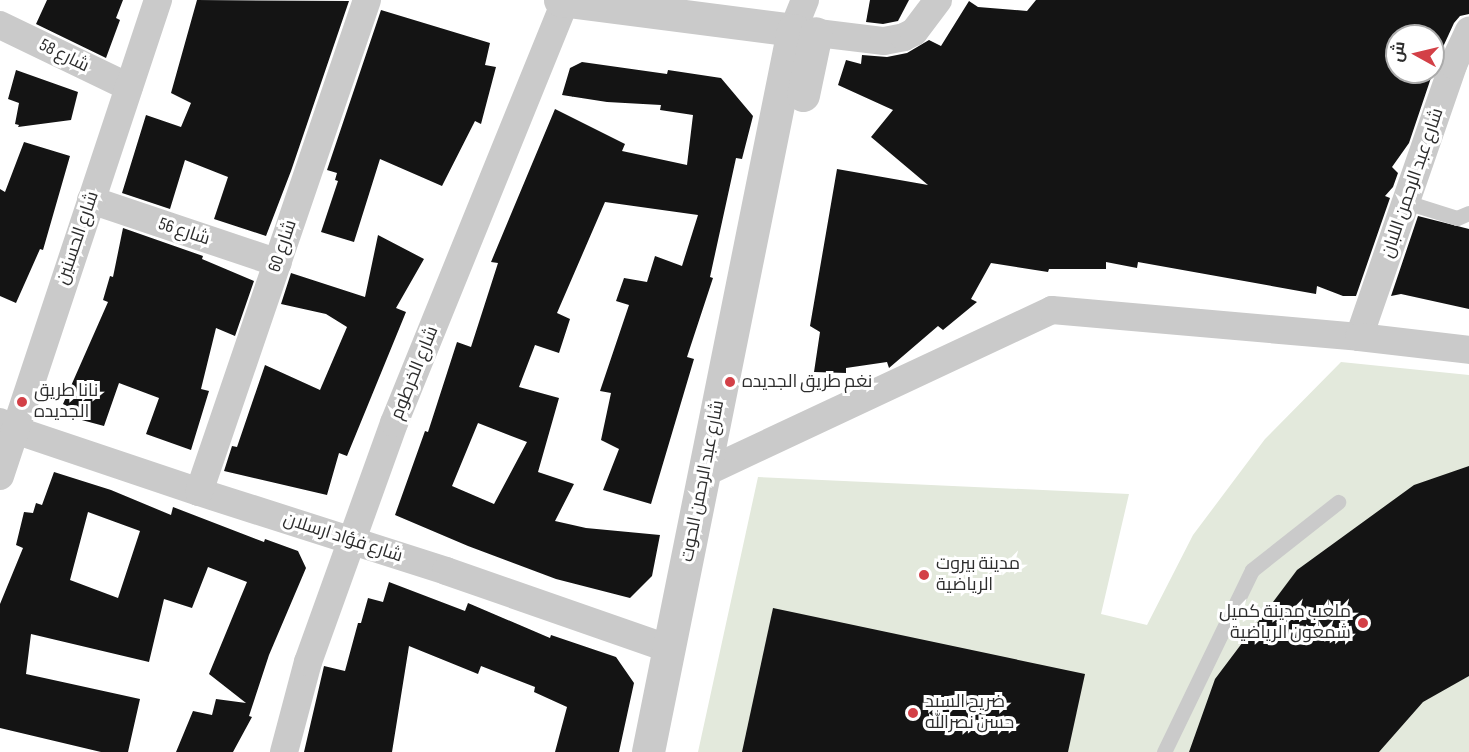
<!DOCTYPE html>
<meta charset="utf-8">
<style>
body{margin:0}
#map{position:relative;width:1469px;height:752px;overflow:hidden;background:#fff;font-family:"Sofia Sans Condensed",Cairo,sans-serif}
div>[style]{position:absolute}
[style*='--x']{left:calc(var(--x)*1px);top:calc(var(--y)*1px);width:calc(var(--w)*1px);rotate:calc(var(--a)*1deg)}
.green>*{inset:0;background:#e3e9dc}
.building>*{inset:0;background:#141414}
.service>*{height:15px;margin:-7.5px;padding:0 7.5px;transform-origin:7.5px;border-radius:7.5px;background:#cacaca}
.minor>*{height:28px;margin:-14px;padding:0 14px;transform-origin:14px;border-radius:14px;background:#cacaca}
.tertiary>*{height:33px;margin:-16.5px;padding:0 16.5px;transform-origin:16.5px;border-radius:16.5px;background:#cacaca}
.dots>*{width:16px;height:16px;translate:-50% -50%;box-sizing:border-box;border:3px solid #fff;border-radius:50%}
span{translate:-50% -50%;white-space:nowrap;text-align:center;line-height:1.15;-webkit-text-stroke:6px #fff;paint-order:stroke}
.street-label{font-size:18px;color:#2d2d2d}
.poi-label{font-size:18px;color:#2d2d2d}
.left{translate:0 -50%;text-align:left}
.right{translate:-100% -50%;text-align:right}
.north{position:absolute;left:1385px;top:24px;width:60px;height:60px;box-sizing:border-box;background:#fff;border:2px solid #ababab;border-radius:50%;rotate:278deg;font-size:16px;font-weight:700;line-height:24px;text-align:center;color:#2d2d2d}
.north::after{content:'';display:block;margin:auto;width:21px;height:27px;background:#d34047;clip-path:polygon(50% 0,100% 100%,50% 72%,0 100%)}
</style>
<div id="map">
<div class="green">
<i style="clip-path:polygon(1341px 362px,1469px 375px,1469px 752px,698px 752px,758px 477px,1129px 494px,1101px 614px,1147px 625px,1193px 535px,1265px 439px)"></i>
</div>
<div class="building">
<i style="clip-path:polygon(47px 0,123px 0,116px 18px,120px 20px,106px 58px,36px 24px)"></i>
<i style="clip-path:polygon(197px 0,349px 1px,291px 171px,266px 236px,214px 219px,228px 177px,185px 160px,170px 209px,122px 193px,146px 115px,181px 127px,191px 103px,171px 93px)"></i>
<i style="clip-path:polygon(870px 0,909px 0,898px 21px,883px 24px,866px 22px)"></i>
<i style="clip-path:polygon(evenodd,1036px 0,1469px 0,1469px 14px,1460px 16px,1454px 23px,1437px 60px,1409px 143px,1392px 167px,1398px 173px,1393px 187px,1385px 196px,1390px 198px,1356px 296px,1343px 296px,1317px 286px,1316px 294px,1138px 262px,1137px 268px,1106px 262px,1106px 269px,1049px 269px,1048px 272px,991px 263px,971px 299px,977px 302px,943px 330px,938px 326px,889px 368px,887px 362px,846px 368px,846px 373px,814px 372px,820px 332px,810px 326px,837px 169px,928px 185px,871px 137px,893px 110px,838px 85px,846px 60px,861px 64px,862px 55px,887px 57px,907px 53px,929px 40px,941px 46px,969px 1px,978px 7px,1027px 11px,1036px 0,1397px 36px,1433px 36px,1433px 72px,1397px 72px,1397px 36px)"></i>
<i style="clip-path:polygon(381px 10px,490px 43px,485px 65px,496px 67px,481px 124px,475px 121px,442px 186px,380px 159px,354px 242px,321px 232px,338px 181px,335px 180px,337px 173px,327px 170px)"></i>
<i style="clip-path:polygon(evenodd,582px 62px,667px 74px,668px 70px,721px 78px,753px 116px,742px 159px,736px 158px,710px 277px,713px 278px,687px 357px,694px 359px,651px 504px,603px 490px,619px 449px,601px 440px,611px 393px,600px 391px,629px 305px,616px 301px,624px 278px,647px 282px,655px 256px,682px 266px,698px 215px,605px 202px,557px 313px,570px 319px,559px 353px,535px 345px,519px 387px,559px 398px,538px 472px,574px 484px,555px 521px,586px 528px,660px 535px,652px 576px,630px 598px,556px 579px,468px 546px,395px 515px,425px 431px,428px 432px,457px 342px,471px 347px,498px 263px,491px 262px,555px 109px,625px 144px,622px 151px,687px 165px,693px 115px,660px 110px,661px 105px,607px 102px,562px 95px,570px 68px,582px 62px,478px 423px,527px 442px,494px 504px,452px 486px,478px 423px)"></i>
<i style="clip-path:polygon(16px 70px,78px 92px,71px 120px,18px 127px,19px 125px,15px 124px,19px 103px,8px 99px)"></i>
<i style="clip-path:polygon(24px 142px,70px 156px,43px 250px,40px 249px,16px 303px,0 296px,0 189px,5px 192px)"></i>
<i style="clip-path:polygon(1418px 216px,1469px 229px,1469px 309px,1401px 294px,1391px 296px)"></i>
<i style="clip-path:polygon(123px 228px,203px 256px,202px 259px,254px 281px,235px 336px,216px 328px,201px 389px,209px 391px,191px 450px,146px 434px,159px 398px,119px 383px,104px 426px,78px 419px,79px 412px,63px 404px,108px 302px,103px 300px,110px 276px,113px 277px)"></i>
<i style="clip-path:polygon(378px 235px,424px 259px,396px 308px,406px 312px,347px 456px,339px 453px,327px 495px,224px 471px,232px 446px,237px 447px,265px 365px,320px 390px,347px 327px,326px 314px,281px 304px,291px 273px,365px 297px)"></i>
<i style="clip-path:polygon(1469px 466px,1469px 676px,1423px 702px,1379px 752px,1189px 752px,1215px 679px,1297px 570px,1414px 485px)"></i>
<i style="clip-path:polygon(evenodd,54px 472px,111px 490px,171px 515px,173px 507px,264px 542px,265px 539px,298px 551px,306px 568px,269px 655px,249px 716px,252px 717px,233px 752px,176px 752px,193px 711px,212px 715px,216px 699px,246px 703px,209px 674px,247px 582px,208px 567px,192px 608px,164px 599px,149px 662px,31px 634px,26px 674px,140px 699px,128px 752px,101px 752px,0 728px,0 604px,23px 548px,16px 545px,24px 512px,33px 513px,36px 503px,42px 505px,54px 472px,88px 512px,140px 531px,118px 598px,70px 580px,88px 512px)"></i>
<i style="clip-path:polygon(389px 582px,465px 611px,468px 603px,550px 638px,551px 635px,616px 657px,634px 683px,619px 752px,555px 752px,567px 707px,534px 692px,535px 687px,481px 666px,478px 674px,409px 646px,392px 752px,304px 752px,324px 666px,345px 671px,358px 623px,361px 623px,368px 598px,383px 602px)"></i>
<i style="clip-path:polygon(773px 608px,1085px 674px,1068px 752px,742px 752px)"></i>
</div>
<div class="service">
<i style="--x:1406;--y:202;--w:53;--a:17.4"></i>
<i style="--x:1457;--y:218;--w:13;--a:-23"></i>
<i style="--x:1164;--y:752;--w:202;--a:-64.2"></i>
<i style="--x:1252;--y:570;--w:110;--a:-38.3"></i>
</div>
<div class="minor">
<i style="--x:805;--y:0;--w:32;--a:112"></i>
<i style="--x:793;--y:30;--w:92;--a:6.9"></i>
<i style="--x:884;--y:41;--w:20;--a:-11"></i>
<i style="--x:904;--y:37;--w:11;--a:-27"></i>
<i style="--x:914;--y:32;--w:40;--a:-53"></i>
<i style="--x:0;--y:25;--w:143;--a:25.7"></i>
<i style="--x:91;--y:200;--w:197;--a:18.6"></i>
<i style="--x:1359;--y:337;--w:288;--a:-70.9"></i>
<i style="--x:1453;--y:65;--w:38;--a:-65"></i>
<i style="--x:0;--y:422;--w:17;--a:28"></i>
<i style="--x:15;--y:430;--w:194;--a:18.6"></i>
<i style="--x:199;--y:492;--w:259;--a:17.7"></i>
<i style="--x:446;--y:571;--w:237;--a:19.2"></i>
<i style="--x:704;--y:473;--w:384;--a:-25.1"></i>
<i style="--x:1052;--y:310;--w:308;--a:5"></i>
<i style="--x:1359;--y:337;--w:111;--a:6.7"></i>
<i style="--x:0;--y:476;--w:502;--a:-71.64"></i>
<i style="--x:199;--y:492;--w:520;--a:-71.15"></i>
<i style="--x:284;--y:752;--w:93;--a:-75.1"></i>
<i style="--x:308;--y:662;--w:254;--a:-70.2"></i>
<i style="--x:394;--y:423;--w:457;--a:-67.9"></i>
</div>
<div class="tertiary">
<i style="--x:560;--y:0;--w:235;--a:7.3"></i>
<i style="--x:793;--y:30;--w:736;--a:101.36"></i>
<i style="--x:803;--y:95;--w:63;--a:-78.2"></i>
</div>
<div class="dots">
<i style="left:730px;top:382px;background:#d34047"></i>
<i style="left:22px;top:402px;background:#d34047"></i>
<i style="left:924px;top:575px;background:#d34047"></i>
<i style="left:1363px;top:623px;background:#d34047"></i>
<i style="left:913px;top:713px;background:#d34047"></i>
</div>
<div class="street-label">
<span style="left:64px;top:56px;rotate:26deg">شارع 58</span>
<span style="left:1413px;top:183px;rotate:-71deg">شارع عبد الرحمن اللبان</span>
<span style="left:184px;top:232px;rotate:18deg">شارع 56</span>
<span style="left:78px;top:238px;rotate:-71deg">شارع الحسنين</span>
<span style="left:283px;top:246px;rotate:-71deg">شارع 60</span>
<span style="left:415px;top:373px;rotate:-68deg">شارع الخرطوم</span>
<span style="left:703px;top:481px;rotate:-79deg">شارع عبد الرحمن الحوت</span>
<span style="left:343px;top:538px;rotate:18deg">شارع فؤاد ارسلان</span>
</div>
<div class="poi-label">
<span class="left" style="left:742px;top:382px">نغم طريق الجديده</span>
<span class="left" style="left:34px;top:402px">نانا طريق<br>الجديده</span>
<span class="left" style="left:936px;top:575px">مدينة بيروت<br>الرياضية</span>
<span class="right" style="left:1351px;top:623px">ملعب مدينة كميل<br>شمعون الرياضية</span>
<span class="left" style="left:925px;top:713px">ضريح السيد<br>حسن نصرالله</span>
</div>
<div class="north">ش</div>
</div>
